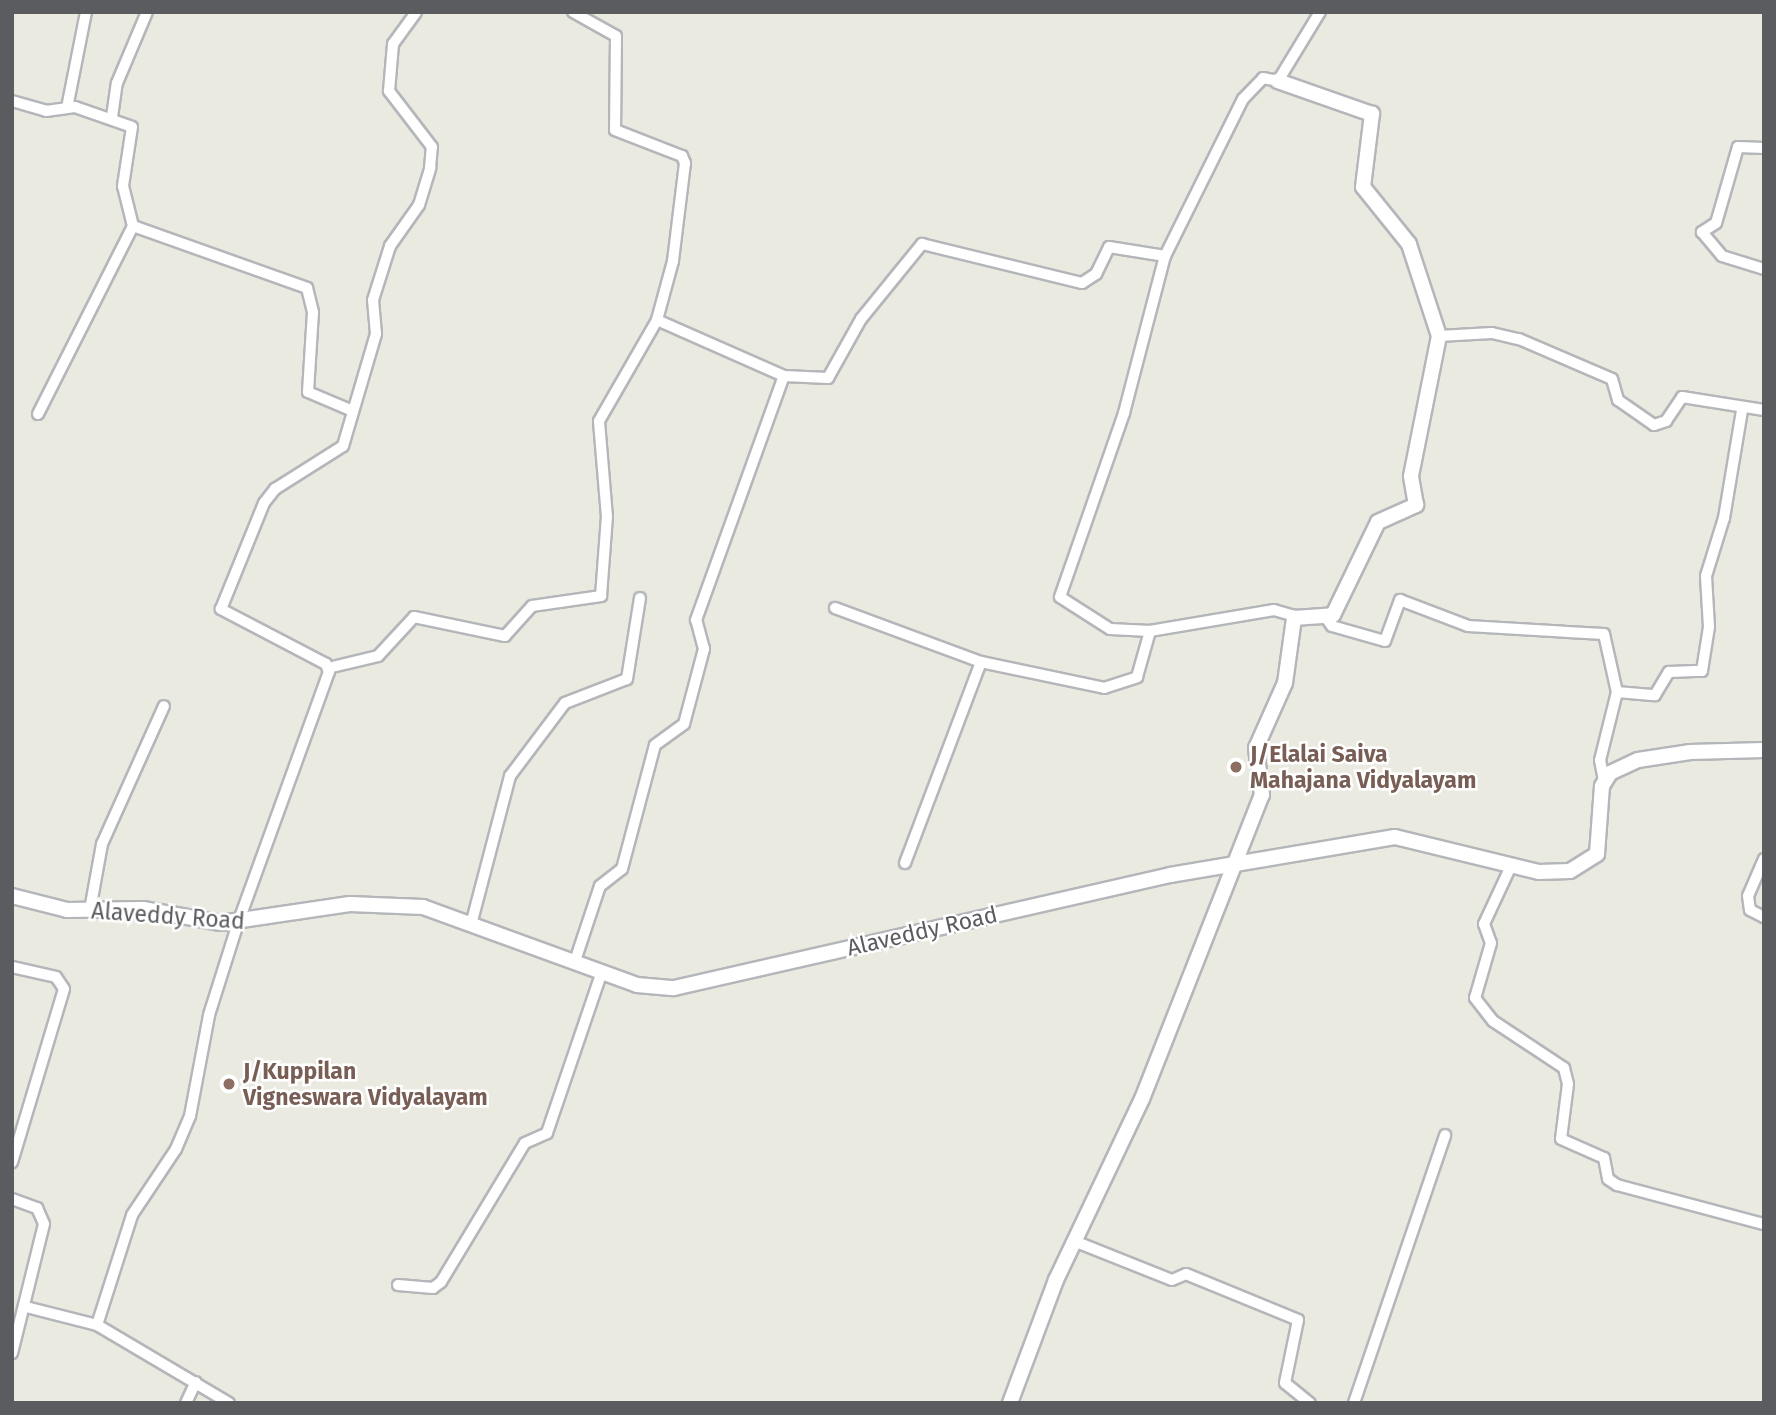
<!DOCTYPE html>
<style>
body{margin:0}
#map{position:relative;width:1776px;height:1415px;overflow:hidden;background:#ebeae1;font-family:"Fira Sans",sans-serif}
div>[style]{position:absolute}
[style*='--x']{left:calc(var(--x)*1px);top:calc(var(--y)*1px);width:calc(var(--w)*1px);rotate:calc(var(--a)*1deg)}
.roads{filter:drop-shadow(2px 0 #b4b6ba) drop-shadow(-2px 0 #b4b6ba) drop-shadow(0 2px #b4b6ba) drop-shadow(0 -2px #b4b6ba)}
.street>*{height:10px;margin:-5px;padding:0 5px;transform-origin:5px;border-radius:5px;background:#fff}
.secondary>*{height:14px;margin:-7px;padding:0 7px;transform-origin:7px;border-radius:7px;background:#fff}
.dots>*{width:19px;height:19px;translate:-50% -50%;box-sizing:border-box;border:4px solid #fff;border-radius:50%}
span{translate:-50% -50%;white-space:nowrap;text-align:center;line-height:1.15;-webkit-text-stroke:5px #fff;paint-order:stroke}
.education-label{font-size:23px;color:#785e54;font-weight:700}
.left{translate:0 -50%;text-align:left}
.street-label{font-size:23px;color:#5a5c60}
.frame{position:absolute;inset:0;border:14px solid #5a5c60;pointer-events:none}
</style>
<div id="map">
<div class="roads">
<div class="street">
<i style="--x:573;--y:12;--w:49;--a:29.2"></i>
<i style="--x:616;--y:36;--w:94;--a:90.6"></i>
<i style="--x:615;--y:130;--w:72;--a:21.2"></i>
<i style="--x:682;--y:156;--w:8;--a:67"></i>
<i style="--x:685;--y:163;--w:99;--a:97"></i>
<i style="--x:673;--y:261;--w:61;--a:105.2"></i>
<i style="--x:657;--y:320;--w:139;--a:23.8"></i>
<i style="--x:12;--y:101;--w:35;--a:16"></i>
<i style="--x:46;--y:111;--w:29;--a:-8"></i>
<i style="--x:75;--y:107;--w:60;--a:19.3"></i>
<i style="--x:132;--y:127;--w:60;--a:98.7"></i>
<i style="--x:123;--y:186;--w:41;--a:76"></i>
<i style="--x:67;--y:108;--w:98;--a:-78.8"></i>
<i style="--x:112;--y:117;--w:34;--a:-82"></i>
<i style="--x:117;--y:83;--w:77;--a:-67.1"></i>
<i style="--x:1764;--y:148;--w:26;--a:-178"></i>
<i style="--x:1738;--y:147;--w:79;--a:106.1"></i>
<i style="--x:1716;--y:223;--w:17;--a:147"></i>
<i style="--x:1702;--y:232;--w:31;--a:50"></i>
<i style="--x:1722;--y:256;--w:44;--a:17.2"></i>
<i style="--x:1439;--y:336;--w:53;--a:-3.2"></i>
<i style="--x:1492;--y:333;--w:28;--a:13"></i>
<i style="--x:1519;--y:339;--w:101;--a:23.3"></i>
<i style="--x:1612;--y:379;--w:22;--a:74"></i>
<i style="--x:1618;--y:400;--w:44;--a:34.8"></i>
<i style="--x:1654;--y:425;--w:13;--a:-18"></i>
<i style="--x:1666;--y:421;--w:29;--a:-56"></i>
<i style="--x:1682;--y:397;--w:83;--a:9"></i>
<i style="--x:38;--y:414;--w:211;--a:-63.2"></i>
<i style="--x:133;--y:226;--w:185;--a:19.6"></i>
<i style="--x:307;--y:288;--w:25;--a:76"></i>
<i style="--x:313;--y:312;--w:80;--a:93.6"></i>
<i style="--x:308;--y:392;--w:49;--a:22.9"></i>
<i style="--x:835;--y:608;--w:156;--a:20.3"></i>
<i style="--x:981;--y:662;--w:126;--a:11.9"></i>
<i style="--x:1104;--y:688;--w:35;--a:-18"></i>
<i style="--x:1137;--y:677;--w:48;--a:-74.2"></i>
<i style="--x:1295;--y:616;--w:22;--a:-164"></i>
<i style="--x:1274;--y:610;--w:126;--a:170.4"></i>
<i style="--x:1150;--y:631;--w:40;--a:-177.1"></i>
<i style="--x:1110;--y:629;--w:59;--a:-147.4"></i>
<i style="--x:1060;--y:597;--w:195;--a:-70.8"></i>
<i style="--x:1124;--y:413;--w:162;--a:-75.4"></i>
<i style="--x:1165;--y:256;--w:175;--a:-63.6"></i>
<i style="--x:1243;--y:99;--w:29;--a:-46"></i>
<i style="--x:1263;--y:78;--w:15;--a:11"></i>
<i style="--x:1278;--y:81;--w:81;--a:-58.7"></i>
<i style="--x:1326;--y:618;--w:10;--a:53"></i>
<i style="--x:1332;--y:626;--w:55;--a:15.8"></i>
<i style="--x:1385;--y:641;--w:44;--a:-69.9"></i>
<i style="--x:1400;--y:600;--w:73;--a:20.9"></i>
<i style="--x:1468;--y:626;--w:136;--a:3.4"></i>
<i style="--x:1604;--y:634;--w:59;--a:77.4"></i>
<i style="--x:1617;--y:692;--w:70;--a:104"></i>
<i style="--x:1600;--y:760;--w:20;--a:79"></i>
<i style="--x:328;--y:668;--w:51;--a:-13.5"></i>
<i style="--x:378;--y:656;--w:53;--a:-47.3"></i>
<i style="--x:414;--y:617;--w:93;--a:11.8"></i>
<i style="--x:505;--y:636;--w:40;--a:-48"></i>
<i style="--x:532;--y:606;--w:70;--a:-8.2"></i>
<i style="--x:601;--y:596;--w:79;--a:-85.7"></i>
<i style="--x:607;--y:517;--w:96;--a:-94.8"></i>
<i style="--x:599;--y:421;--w:116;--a:-60.1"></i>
<i style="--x:1617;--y:692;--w:38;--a:5"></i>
<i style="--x:1655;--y:695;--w:27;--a:-59"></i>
<i style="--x:1669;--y:672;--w:33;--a:-2"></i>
<i style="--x:1702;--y:671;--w:45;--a:-81"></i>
<i style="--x:1709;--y:627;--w:51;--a:-93.4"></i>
<i style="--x:1706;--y:576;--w:61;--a:-72.8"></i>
<i style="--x:1724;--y:518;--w:109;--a:-80.5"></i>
<i style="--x:1764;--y:859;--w:40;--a:113.4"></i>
<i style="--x:1748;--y:896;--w:14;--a:82"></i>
<i style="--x:1750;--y:910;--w:16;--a:27"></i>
<i style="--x:905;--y:863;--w:215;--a:-69.3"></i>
<i style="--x:1511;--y:866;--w:64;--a:115"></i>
<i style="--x:1484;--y:924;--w:20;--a:70"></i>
<i style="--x:1491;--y:943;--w:57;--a:106.2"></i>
<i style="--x:1475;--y:998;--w:29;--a:52"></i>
<i style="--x:1493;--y:1021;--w:85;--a:33.5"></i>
<i style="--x:1564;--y:1068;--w:16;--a:76"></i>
<i style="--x:1568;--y:1084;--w:55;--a:97.3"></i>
<i style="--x:1561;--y:1139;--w:47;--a:23.8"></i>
<i style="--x:1604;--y:1158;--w:21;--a:79"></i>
<i style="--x:1608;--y:1179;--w:11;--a:34"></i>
<i style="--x:1617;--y:1185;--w:152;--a:14.9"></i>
<i style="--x:90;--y:910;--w:67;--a:-79.7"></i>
<i style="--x:102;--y:844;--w:151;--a:-65.8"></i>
<i style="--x:472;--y:921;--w:150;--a:-75.3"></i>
<i style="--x:510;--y:776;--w:91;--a:-53"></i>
<i style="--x:565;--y:703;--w:66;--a:-21.2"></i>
<i style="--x:627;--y:679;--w:82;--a:-80.9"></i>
<i style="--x:575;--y:961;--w:79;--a:-71.6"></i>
<i style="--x:600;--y:886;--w:28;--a:-38"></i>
<i style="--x:622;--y:869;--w:128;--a:-75.1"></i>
<i style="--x:655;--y:745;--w:36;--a:-36"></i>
<i style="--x:684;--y:724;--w:78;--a:-75.1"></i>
<i style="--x:704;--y:649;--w:30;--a:-105"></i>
<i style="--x:696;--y:620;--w:259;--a:-70.2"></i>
<i style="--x:784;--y:376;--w:44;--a:2.6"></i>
<i style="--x:828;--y:378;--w:68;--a:-60.8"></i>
<i style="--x:861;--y:319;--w:97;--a:-50.9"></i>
<i style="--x:922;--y:244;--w:165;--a:13.7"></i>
<i style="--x:1082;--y:283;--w:17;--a:-33"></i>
<i style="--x:1096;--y:274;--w:30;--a:-64"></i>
<i style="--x:1109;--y:247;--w:57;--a:9.1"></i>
<i style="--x:12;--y:967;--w:45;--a:12.8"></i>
<i style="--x:56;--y:977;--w:14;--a:56"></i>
<i style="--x:64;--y:989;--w:181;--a:106.7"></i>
<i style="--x:12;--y:1199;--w:27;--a:20"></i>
<i style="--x:37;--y:1208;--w:17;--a:66"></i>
<i style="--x:44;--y:1224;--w:133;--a:103.9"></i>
<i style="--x:1074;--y:1241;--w:105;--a:21.7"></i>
<i style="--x:1172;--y:1280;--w:15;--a:-23"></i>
<i style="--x:1186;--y:1274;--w:121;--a:22.3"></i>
<i style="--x:1298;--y:1320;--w:64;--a:101.7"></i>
<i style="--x:1285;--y:1383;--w:32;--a:39"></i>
<i style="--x:398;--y:1285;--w:35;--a:5"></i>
<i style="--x:433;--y:1288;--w:10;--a:-37"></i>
<i style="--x:441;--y:1282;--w:162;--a:-58.9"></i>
<i style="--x:525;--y:1143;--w:24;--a:-24"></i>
<i style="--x:547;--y:1133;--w:171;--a:-71.2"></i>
<i style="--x:26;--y:1307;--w:73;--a:14.2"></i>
<i style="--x:186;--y:1403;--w:23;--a:-65"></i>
<i style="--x:229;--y:1403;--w:153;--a:-149.4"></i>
<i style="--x:97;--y:1325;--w:115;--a:-72.3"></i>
<i style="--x:132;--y:1215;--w:79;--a:-56.3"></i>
<i style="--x:176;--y:1149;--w:36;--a:-67"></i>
<i style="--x:190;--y:1116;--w:103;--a:-79.3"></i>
<i style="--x:209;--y:1015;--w:96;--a:-72.5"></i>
<i style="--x:238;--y:923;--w:267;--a:-70.1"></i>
<i style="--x:329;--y:672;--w:9;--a:-111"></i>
<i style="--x:326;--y:664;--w:119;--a:-152.4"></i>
<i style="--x:221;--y:609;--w:114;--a:-67.9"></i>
<i style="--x:264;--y:503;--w:18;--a:-52"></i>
<i style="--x:275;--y:489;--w:80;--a:-32.3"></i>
<i style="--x:343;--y:446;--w:117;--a:-73.6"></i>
<i style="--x:376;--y:334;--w:34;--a:-95"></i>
<i style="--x:373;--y:300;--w:57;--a:-72.5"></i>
<i style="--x:390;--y:246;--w:50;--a:-54.7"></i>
<i style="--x:419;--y:205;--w:39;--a:-73"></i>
<i style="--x:430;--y:168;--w:21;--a:-85"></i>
<i style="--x:432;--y:147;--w:71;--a:-127.5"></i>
<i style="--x:389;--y:91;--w:47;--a:-85.1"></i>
<i style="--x:393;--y:44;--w:39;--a:-54"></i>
<i style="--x:1354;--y:1403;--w:283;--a:-71.2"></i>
</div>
<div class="secondary">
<i style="--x:12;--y:896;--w:57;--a:14.3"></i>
<i style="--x:67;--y:910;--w:76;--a:-0.8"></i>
<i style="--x:143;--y:909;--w:79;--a:10.2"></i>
<i style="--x:221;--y:923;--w:130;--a:-8.4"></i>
<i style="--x:350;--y:904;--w:73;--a:2.4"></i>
<i style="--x:423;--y:907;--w:228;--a:20"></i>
<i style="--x:637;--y:985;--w:37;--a:5"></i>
<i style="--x:674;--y:988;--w:509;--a:-12.83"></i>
<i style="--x:1170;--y:875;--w:228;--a:-9.6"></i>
<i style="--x:1395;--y:837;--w:148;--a:13.7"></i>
<i style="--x:1539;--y:872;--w:31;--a:-2"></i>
<i style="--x:1570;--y:871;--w:32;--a:-32"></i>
<i style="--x:1597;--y:854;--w:68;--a:-85.8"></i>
<i style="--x:1602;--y:786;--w:15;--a:-58"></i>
<i style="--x:1610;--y:773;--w:31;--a:-25"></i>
<i style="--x:1638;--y:760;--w:53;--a:-8.7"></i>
<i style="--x:1690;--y:752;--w:74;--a:-1.5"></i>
<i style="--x:1010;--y:1403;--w:131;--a:-69.5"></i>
<i style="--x:1056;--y:1280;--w:200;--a:-64.6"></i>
<i style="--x:1142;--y:1099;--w:327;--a:-68.5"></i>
<i style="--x:1262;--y:795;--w:47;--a:-97.3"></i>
<i style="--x:1256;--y:748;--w:71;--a:-66"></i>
<i style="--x:1285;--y:683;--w:66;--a:-82.1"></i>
<i style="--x:1294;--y:618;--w:39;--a:-4"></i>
<i style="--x:1333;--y:615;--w:103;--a:-64.2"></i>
<i style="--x:1378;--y:522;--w:42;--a:-24.1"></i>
<i style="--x:1416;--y:505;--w:29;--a:-100"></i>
<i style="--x:1411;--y:476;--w:143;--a:-78.7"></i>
<i style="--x:1439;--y:336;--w:97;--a:-108.1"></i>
<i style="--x:1409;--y:244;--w:73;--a:-128.9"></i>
<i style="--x:1363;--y:187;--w:74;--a:-83"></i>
<i style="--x:1372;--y:114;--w:100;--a:-160.7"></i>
</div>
</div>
<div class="dots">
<i style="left:1236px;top:767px;background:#8d6e63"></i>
<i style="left:229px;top:1084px;background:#8d6e63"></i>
</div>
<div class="education-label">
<span class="left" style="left:1250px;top:767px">J/Elalai Saiva<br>Mahajana Vidyalayam</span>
<span class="left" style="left:243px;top:1084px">J/Kuppilan<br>Vigneswara Vidyalayam</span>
</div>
<div class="street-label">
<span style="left:168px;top:916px;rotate:4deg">Alaveddy Road</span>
<span style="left:922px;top:931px;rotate:-13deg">Alaveddy Road</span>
</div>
<div class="frame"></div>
</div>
